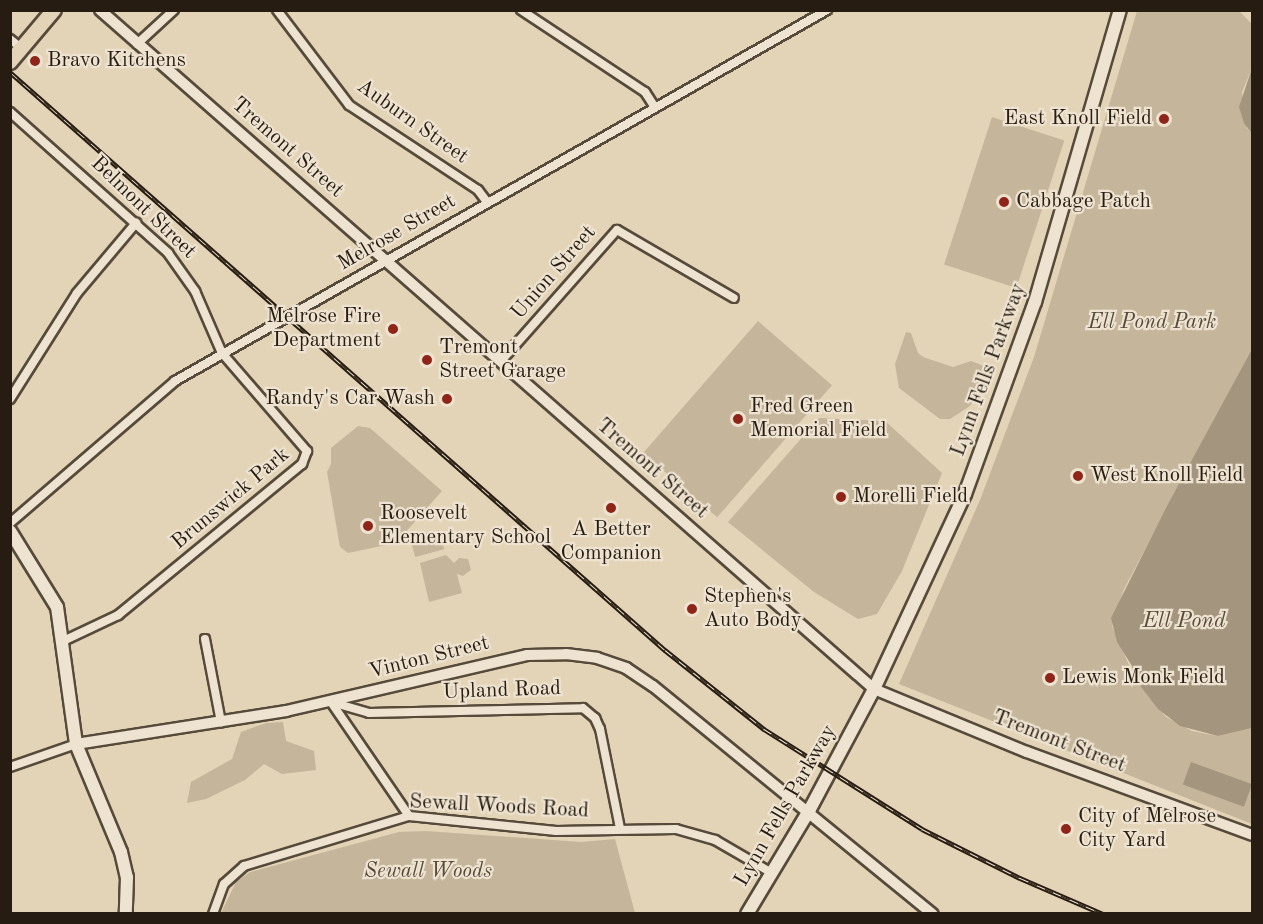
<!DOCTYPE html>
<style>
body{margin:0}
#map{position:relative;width:1263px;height:924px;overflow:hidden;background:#e4d4b7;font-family:"Old Standard TT",serif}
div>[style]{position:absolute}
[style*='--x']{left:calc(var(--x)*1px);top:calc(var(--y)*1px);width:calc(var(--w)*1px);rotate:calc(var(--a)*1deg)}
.green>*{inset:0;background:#c4b59b;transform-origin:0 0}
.water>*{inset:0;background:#a4957f;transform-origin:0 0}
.roads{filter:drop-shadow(2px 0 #564a3a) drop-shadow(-2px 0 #564a3a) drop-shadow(0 2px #564a3a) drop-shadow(0 -2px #564a3a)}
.minor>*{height:8px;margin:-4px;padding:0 4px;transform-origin:4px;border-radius:4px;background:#ede3d0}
.tertiary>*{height:10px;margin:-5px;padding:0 5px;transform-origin:5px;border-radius:5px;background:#ede3d0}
.secondary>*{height:12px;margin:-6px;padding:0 6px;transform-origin:6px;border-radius:6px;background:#ede3d0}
.primary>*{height:14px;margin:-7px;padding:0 7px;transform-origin:7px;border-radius:7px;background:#e4d4b7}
.rail>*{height:5px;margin-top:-2.5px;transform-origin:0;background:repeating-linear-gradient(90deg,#ede3d0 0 9px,#271c11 0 18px);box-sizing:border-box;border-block:2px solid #271c11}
.dots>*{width:16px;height:16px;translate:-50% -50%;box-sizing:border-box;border:3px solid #ede3d0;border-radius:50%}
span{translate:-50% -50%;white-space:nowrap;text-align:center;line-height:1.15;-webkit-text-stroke:4.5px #ede3d0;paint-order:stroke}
.poi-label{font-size:21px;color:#271c11}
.left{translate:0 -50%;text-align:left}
.right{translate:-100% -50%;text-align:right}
.street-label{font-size:21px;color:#271c11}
.park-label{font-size:21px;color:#564a3a;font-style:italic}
.water-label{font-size:22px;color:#594c3d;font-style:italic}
.frame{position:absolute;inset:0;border:12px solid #271c11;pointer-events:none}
</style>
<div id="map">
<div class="green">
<i style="clip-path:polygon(1137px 11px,1239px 11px,1252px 24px,1252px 68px,1242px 92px,1247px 128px,1252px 134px,1252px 349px,1124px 589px,1112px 626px,1135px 679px,1166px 717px,1192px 731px,1218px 736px,1252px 728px,1252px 824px,899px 684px,980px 500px,1034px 357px)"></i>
<i style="left:992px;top:117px;width:76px;height:155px;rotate:18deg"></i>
<i style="left:758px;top:321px;width:98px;height:175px;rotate:41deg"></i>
<i style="clip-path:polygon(906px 332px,911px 333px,918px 353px,923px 357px,953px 367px,971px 361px,984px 366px,984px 382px,970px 406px,950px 419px,940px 419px,899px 388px,895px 364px)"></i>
<i style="clip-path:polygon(819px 418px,885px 421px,942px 473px,902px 571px,877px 614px,858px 619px,814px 592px,728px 522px)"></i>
<i style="clip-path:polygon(358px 426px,370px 428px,442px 491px,396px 543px,348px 553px,340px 547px,327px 472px,331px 464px,331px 448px)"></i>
<i style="left:439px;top:530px;width:20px;height:30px;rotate:75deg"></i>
<i style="clip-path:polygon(446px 555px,454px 563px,459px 558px,468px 559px,471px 570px,463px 576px,457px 574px,462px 593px,429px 602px,420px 563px)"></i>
<i style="clip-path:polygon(283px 722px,286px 741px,314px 751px,316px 770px,282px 774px,264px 764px,245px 780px,206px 799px,187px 803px,191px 782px,232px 759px,241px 732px,266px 723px)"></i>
<i style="clip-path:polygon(426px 831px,581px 842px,615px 839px,635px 913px,221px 913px,236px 882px,250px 872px,399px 832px)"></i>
</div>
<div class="water">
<i style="clip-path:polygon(1252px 68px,1252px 134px,1244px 123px,1239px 107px)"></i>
<i style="clip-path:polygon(1252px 349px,1252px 728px,1218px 736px,1180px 726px,1158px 709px,1135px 679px,1132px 666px,1117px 642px,1111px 618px,1167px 506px)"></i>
<i style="left:1191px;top:762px;width:65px;height:24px;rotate:20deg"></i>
</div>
<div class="roads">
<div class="minor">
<i style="--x:277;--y:10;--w:119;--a:52.8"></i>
<i style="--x:349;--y:105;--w:154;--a:33.4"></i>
<i style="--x:478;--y:190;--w:15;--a:53"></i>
<i style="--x:521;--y:10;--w:149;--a:33.5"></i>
<i style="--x:645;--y:92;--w:17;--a:57"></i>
<i style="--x:10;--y:39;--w:14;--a:39"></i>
<i style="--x:137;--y:44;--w:50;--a:-42.6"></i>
<i style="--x:10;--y:112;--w:212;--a:41.7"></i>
<i style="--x:168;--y:253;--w:47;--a:54.6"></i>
<i style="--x:195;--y:291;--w:68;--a:66.5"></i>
<i style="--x:222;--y:353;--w:130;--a:49.1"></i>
<i style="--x:307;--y:451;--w:14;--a:111"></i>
<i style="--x:302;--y:464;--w:238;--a:140.6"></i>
<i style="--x:118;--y:615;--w:61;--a:154.7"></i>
<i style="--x:501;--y:361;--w:175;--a:-48.5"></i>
<i style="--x:617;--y:230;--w:135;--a:30.2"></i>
<i style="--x:10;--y:399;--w:125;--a:-57.7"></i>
<i style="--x:77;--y:293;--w:92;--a:-49.9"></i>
<i style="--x:10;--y:523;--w:218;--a:-40.7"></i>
<i style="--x:175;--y:381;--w:750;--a:-29.64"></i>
<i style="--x:205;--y:639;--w:85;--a:79.1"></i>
<i style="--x:331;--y:702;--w:40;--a:16"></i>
<i style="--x:369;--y:713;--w:214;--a:-1.3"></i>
<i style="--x:583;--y:708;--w:16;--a:40"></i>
<i style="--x:595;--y:718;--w:12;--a:66"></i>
<i style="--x:600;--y:729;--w:101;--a:78.6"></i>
<i style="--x:331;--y:702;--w:138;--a:55.6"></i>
<i style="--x:10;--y:767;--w:70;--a:-19.2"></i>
<i style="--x:213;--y:914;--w:32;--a:-70"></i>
<i style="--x:224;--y:884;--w:27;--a:-42"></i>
<i style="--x:244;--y:866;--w:172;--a:-16.9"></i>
<i style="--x:409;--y:816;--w:148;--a:5.8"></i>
<i style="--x:556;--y:831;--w:120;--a:-1"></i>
<i style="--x:676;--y:829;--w:41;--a:15.8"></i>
<i style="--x:715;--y:840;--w:66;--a:30.1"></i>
</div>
<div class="tertiary">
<i style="--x:100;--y:10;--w:1030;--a:41.26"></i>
<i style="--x:874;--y:689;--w:165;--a:22.4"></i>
<i style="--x:1027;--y:752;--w:240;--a:20.2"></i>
<i style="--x:76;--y:744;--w:213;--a:-8.9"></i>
<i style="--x:286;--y:711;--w:247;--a:-13.1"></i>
<i style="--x:527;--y:655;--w:39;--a:-1"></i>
<i style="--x:566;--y:654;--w:31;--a:7"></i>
<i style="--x:597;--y:658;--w:31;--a:19"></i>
<i style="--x:626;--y:668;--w:32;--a:34"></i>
<i style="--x:653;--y:686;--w:361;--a:39.2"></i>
</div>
<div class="secondary">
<i style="--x:10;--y:531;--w:89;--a:58.3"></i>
<i style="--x:57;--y:607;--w:138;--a:82.1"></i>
<i style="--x:76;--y:744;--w:117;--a:67.4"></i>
<i style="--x:121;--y:852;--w:26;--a:77"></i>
<i style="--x:127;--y:877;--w:37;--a:92"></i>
<i style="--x:747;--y:914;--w:122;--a:-59"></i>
<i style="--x:810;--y:809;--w:136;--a:-61.9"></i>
<i style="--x:874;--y:689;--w:215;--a:-65"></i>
<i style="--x:965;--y:494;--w:204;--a:-70"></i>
<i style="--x:1035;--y:302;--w:304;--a:-73.8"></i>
</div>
<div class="primary">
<i style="--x:10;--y:62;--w:68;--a:-49.8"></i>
</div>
</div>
<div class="rail">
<i style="--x:10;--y:72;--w:874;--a:41.43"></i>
<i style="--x:665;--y:650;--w:127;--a:38.6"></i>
<i style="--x:764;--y:729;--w:187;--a:32.3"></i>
<i style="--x:922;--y:829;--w:110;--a:26.6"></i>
<i style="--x:1020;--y:878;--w:90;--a:23.4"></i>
</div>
<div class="dots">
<i style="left:35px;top:61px;background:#8f2418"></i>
<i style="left:1164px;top:119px;background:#8f2418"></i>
<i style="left:1004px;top:202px;background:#8f2418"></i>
<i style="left:393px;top:329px;background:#8f2418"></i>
<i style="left:427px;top:360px;background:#8f2418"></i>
<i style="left:447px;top:399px;background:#8f2418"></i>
<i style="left:738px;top:419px;background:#8f2418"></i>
<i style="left:1078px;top:476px;background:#8f2418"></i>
<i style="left:841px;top:497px;background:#8f2418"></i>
<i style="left:611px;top:508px;background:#8f2418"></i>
<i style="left:368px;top:526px;background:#8f2418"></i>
<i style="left:692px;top:609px;background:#8f2418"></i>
<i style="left:1050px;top:678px;background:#8f2418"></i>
<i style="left:1066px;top:829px;background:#8f2418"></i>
</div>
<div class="poi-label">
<span class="left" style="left:47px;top:61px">Bravo Kitchens</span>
<span class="right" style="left:1152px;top:119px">East Knoll Field</span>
<span class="left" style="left:1016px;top:202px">Cabbage Patch</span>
<span class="right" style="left:381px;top:329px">Melrose Fire<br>Department</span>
<span class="left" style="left:439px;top:360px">Tremont<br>Street Garage</span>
<span class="right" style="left:435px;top:399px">Randy's Car Wash</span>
<span class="left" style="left:750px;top:419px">Fred Green<br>Memorial Field</span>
<span class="left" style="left:1090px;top:476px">West Knoll Field</span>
<span class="left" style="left:853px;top:497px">Morelli Field</span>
<span class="left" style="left:380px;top:526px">Roosevelt<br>Elementary School</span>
<span style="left:611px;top:542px">A Better<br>Companion</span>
<span class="left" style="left:704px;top:609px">Stephen's<br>Auto Body</span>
<span class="left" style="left:1062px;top:678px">Lewis Monk Field</span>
<span class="left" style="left:1078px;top:829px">City of Melrose<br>City Yard</span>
</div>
<div class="street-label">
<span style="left:412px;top:122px;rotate:35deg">Auburn Street</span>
<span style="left:287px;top:148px;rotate:41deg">Tremont Street</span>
<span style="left:143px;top:208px;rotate:44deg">Belmont Street</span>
<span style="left:397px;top:233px;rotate:-30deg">Melrose Street</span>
<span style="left:554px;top:273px;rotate:-49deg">Union Street</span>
<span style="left:989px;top:370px;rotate:-70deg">Lynn Fells Parkway</span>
<span style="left:652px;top:469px;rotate:41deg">Tremont Street</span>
<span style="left:231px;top:499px;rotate:-40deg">Brunswick Park</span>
<span style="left:429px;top:658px;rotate:-14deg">Vinton Street</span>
<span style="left:502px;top:691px;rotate:-2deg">Upland Road</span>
<span style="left:1059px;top:742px;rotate:21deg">Tremont Street</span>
<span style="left:786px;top:806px;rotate:-60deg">Lynn Fells Parkway</span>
<span style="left:499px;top:807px;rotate:3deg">Sewall Woods Road</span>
</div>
<div class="park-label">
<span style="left:1152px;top:323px">Ell Pond Park</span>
<span style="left:428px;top:872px">Sewall Woods</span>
</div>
<div class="water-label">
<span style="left:1184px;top:622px">Ell Pond</span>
</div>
<div class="frame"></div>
</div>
